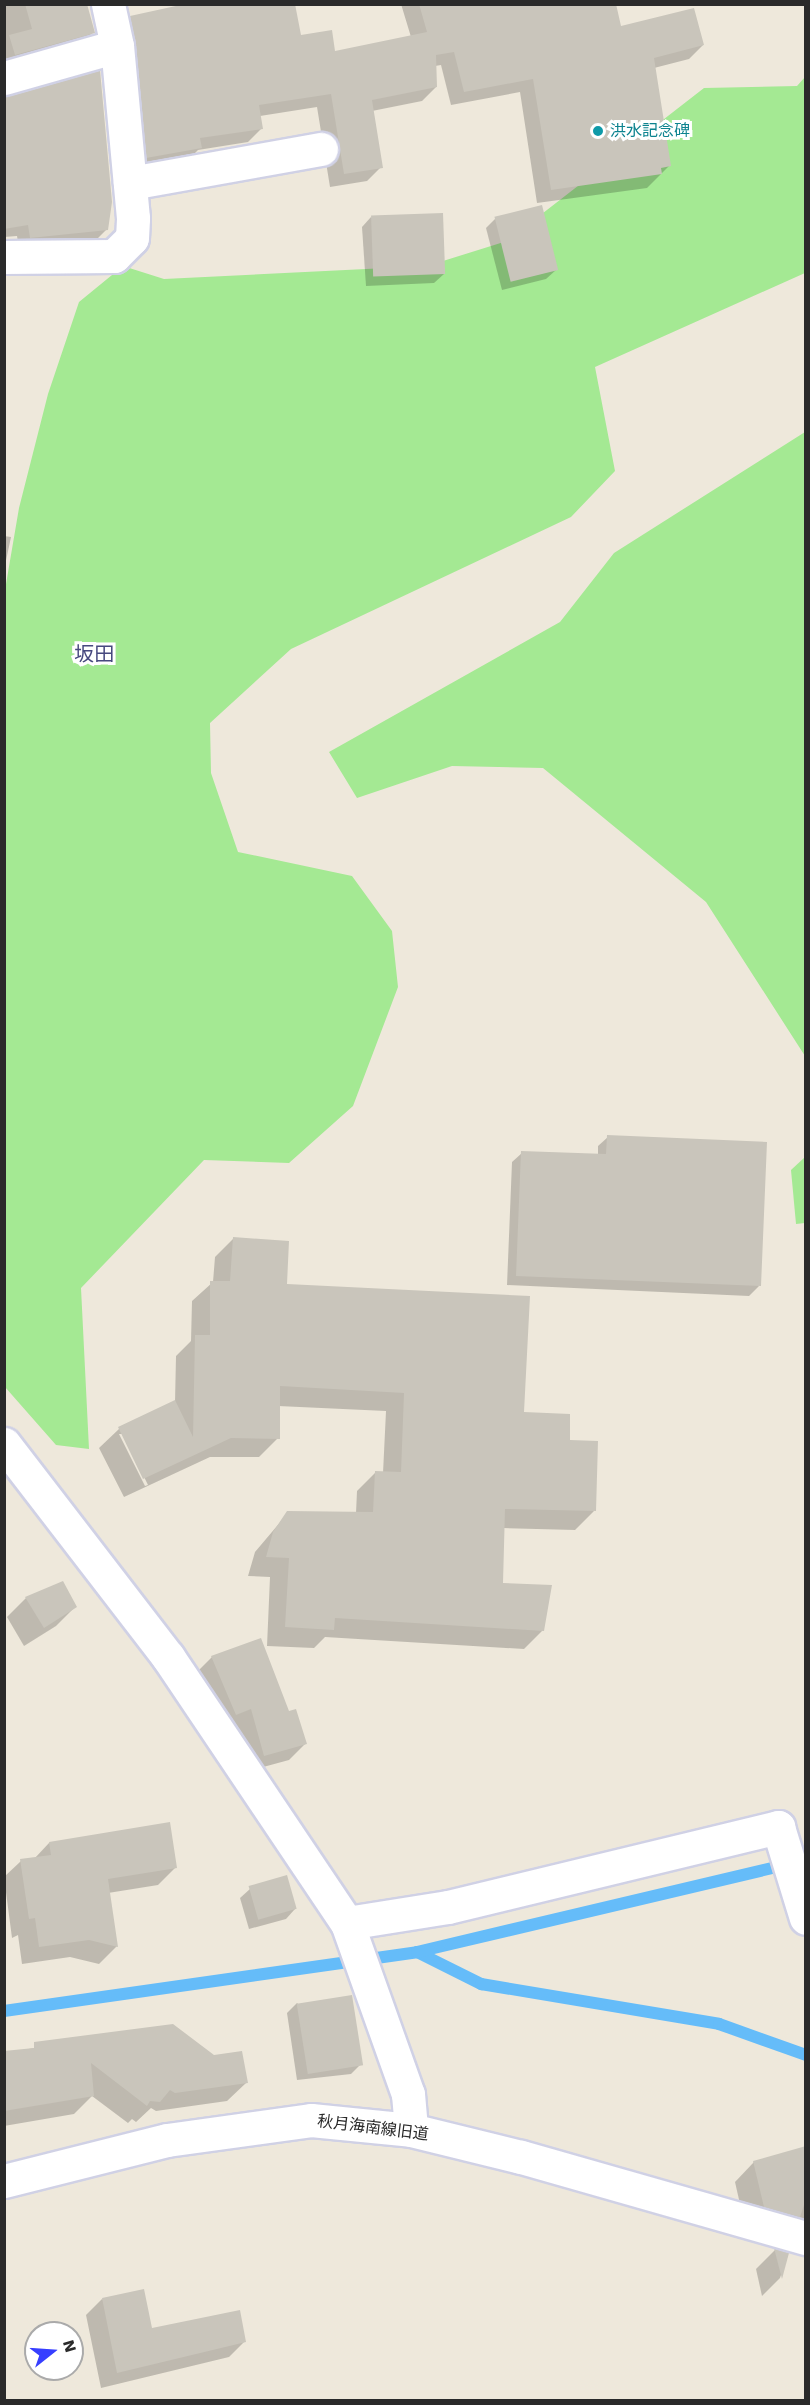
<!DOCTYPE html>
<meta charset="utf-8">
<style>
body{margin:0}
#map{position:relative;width:810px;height:2405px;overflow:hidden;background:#eee8db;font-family:"Work Sans","Noto Sans JP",sans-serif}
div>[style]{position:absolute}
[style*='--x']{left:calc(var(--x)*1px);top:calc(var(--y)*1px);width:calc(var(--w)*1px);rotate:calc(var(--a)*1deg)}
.green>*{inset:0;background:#a4e993}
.shadow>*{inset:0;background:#0003}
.stream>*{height:12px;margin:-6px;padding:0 6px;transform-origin:6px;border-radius:6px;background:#65bcf9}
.building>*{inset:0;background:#c9c5bb;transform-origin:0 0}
.roads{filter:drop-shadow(2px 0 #d0d1e5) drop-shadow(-2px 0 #d0d1e5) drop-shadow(0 2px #d0d1e5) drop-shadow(0 -2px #d0d1e5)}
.minor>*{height:33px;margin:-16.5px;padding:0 16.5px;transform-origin:16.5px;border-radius:16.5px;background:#fff}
.dots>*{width:16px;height:16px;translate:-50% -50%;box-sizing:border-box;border:3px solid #fff;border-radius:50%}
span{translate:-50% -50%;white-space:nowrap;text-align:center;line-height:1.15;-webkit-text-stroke:6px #fff;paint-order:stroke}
.culture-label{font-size:16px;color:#0d838f}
.left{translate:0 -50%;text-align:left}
.street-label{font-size:16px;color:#2a2a2a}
.quarter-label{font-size:20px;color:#47497f}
.frame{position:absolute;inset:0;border:6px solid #2a2a2a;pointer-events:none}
.north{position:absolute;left:24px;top:2321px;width:60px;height:60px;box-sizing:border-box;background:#fff;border:2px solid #aaa;border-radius:50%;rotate:73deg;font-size:16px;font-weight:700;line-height:24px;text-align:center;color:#2a2a2a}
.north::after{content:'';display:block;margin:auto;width:21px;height:27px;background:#373fff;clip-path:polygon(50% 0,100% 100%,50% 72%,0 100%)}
</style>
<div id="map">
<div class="green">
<i style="clip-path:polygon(805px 77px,805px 273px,595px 367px,615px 471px,571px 517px,291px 649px,210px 723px,211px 773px,238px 852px,352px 876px,392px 931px,398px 987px,353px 1106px,289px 1163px,204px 1160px,81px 1288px,89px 1449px,56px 1445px,5px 1387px,5px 590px,19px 508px,48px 394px,79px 302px,123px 266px,164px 279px,427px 266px,507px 241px,704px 88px,797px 86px)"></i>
<i style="clip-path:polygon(805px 432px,805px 1056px,706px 902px,543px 768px,452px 766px,357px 798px,329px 752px,560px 622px,614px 553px)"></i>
<i style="clip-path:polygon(805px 1157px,805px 1223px,796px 1224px,791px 1170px)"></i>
</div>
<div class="shadow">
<i style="clip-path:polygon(4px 4px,86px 4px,93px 32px,80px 46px,4px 67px)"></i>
<i style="clip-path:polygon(401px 4px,614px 4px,620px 28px,703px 45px,689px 59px,654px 68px,670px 165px,647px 188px,537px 203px,520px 92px,451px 105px,441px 65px,435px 66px,436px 87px,422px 101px,372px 111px,381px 167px,367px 181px,330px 187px,317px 107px,260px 116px,262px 128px,248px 142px,198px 150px,187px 161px,133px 171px,116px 31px,130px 17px,301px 36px,333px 53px,411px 37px)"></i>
<i style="clip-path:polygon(4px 97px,107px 229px,96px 240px,19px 248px,17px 236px,4px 237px)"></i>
<i style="clip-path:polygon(371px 217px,444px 274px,434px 283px,366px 286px,362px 227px)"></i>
<i style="clip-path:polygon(496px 218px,556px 270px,546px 279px,502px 290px,486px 228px)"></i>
<i style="clip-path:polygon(4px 536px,11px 537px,4px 570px)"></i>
<i style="clip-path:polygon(608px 1137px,759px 1286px,749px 1296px,507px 1285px,512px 1162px,522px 1153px,598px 1156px,598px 1146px)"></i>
<i style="clip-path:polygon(evenodd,234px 1238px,285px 1285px,568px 1442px,594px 1511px,575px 1530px,503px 1528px,501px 1584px,543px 1630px,524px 1649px,325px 1637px,314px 1648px,267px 1646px,270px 1577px,248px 1576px,255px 1552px,288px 1513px,356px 1513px,357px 1491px,376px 1472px,383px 1473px,386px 1411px,278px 1406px,278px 1438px,259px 1457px,210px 1457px,124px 1497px,99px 1448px,119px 1429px,175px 1402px,176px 1356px,191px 1341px,192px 1301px,213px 1282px,215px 1257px,234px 1238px,119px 1434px,123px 1434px,148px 1485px,145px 1486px,119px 1434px)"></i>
<i style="clip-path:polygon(26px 1598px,75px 1607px,56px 1626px,24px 1646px,7px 1617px)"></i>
<i style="clip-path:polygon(212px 1657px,288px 1713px,305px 1744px,289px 1760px,248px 1771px,235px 1724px,219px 1730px,196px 1673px)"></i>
<i style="clip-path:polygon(49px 1843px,176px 1867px,158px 1885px,108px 1893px,117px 1946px,99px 1964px,70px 1957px,22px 1964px,18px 1935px,12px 1938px,4px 1877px,21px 1861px,34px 1859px)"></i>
<i style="clip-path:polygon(250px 1889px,295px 1909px,286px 1919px,249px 1929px,240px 1898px)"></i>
<i style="clip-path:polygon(297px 2003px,361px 2064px,351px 2074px,297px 2080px,287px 2013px)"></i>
<i style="clip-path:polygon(172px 2026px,246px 2083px,227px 2101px,156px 2111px,151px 2108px,136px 2122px,132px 2119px,128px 2123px,92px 2096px,74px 2114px,4px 2126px,4px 2053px)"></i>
<i style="clip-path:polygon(806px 2147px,806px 2231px,745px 2226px,735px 2182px,754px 2162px)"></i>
<i style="clip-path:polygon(775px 2250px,788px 2254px,780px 2278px,762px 2296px,756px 2269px)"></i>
<i style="clip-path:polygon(102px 2299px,151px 2330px,244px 2342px,229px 2357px,101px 2388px,86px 2315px)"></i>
</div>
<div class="stream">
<i style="--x:417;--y:1952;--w:72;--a:26.6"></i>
<i style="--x:481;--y:1984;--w:241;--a:9.5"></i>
<i style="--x:719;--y:2024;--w:92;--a:19.6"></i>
<i style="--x:4;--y:2011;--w:417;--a:-8.1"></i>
<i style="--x:417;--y:1952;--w:383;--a:-13.3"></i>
</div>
<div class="building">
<i style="clip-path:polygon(25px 4px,87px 4px,95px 33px,15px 55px,9px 35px,32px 29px)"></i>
<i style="clip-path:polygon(185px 4px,295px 4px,301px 35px,332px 30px,335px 51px,427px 32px,419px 4px,616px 4px,621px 26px,694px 8px,704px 45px,654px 58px,671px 166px,661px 168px,662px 174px,551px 190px,533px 79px,464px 92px,454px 52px,436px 55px,437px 87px,372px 100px,383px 168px,344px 174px,331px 94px,259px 105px,263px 129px,200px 138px,202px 148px,146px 158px,130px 16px)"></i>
<i style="clip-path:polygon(100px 70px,112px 202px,108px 230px,30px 238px,28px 225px,4px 229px,4px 96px)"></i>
<i style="left:542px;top:205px;width:67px;height:49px;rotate:76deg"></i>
<i style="left:443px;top:213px;width:61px;height:72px;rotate:88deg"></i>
<i style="clip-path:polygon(607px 1135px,767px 1142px,761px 1286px,516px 1276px,521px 1151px,606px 1154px)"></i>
<i style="clip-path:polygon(233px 1237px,289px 1241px,287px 1284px,530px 1296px,524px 1412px,570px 1414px,570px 1440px,598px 1441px,596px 1511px,505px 1509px,503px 1583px,552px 1585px,544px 1631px,335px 1618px,334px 1630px,285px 1627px,289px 1558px,266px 1557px,273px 1532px,287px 1511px,373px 1512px,375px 1471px,401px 1472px,404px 1393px,280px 1386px,280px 1439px,231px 1438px,143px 1479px,118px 1427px,175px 1400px,193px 1437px,195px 1335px,210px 1335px,210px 1281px,230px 1281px)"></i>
<i style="clip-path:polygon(63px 1581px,77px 1607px,44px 1628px,25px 1597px)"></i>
<i style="clip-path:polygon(261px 1638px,289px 1711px,296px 1709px,307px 1744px,264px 1756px,251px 1709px,236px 1715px,211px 1656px)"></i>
<i style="clip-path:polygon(170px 1822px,177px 1868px,108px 1879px,118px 1947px,89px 1940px,39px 1947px,35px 1918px,29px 1919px,20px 1859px,51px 1855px,49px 1842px)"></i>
<i style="left:287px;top:1875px;width:35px;height:40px;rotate:74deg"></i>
<i style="left:352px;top:1995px;width:71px;height:56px;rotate:81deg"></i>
<i style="clip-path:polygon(173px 2024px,214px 2055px,242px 2051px,248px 2083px,175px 2093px,170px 2090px,160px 2102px,150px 2101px,147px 2106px,91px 2063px,94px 2096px,4px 2111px,4px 2051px,34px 2048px,34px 2042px)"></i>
<i style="clip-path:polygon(806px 2146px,806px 2199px,800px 2217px,764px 2207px,753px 2161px)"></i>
<i style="clip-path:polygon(774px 2248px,789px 2253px,782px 2279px)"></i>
<i style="clip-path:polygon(144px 2289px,152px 2328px,240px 2310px,246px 2342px,117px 2373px,102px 2298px)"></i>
</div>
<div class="roads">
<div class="minor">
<i style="--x:4;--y:78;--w:117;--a:-15.8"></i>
<i style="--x:130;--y:183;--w:194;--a:-10.1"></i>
<i style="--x:4;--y:257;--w:110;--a:-0.5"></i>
<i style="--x:114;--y:256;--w:25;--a:-45"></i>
<i style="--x:132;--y:238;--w:20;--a:-87"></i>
<i style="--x:133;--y:218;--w:173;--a:-95.3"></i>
<i style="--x:117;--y:46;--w:43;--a:-102.1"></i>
<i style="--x:4;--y:1444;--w:269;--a:52.4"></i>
<i style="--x:168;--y:1657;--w:321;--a:56.1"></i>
<i style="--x:347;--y:1923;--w:182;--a:70.4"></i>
<i style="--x:408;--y:2094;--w:36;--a:85"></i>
<i style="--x:347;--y:1923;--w:102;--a:-9"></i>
<i style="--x:448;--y:1907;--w:340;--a:-13.6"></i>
<i style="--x:778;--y:1827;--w:95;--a:72.9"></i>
<i style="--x:4;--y:2181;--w:168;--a:-14.1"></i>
<i style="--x:167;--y:2140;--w:145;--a:-7.9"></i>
<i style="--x:311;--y:2120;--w:100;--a:5.7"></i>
<i style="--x:411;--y:2130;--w:113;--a:13.8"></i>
<i style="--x:521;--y:2157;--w:296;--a:15.9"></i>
</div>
</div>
<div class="dots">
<i style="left:598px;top:131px;background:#0f9aa8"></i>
</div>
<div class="culture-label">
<span class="left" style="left:610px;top:131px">洪水記念碑</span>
</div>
<div class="street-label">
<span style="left:373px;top:2128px;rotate:7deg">秋月海南線旧道</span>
</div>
<div class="quarter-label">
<span style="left:94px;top:654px">坂田</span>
</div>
<div class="frame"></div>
<div class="north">N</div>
</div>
